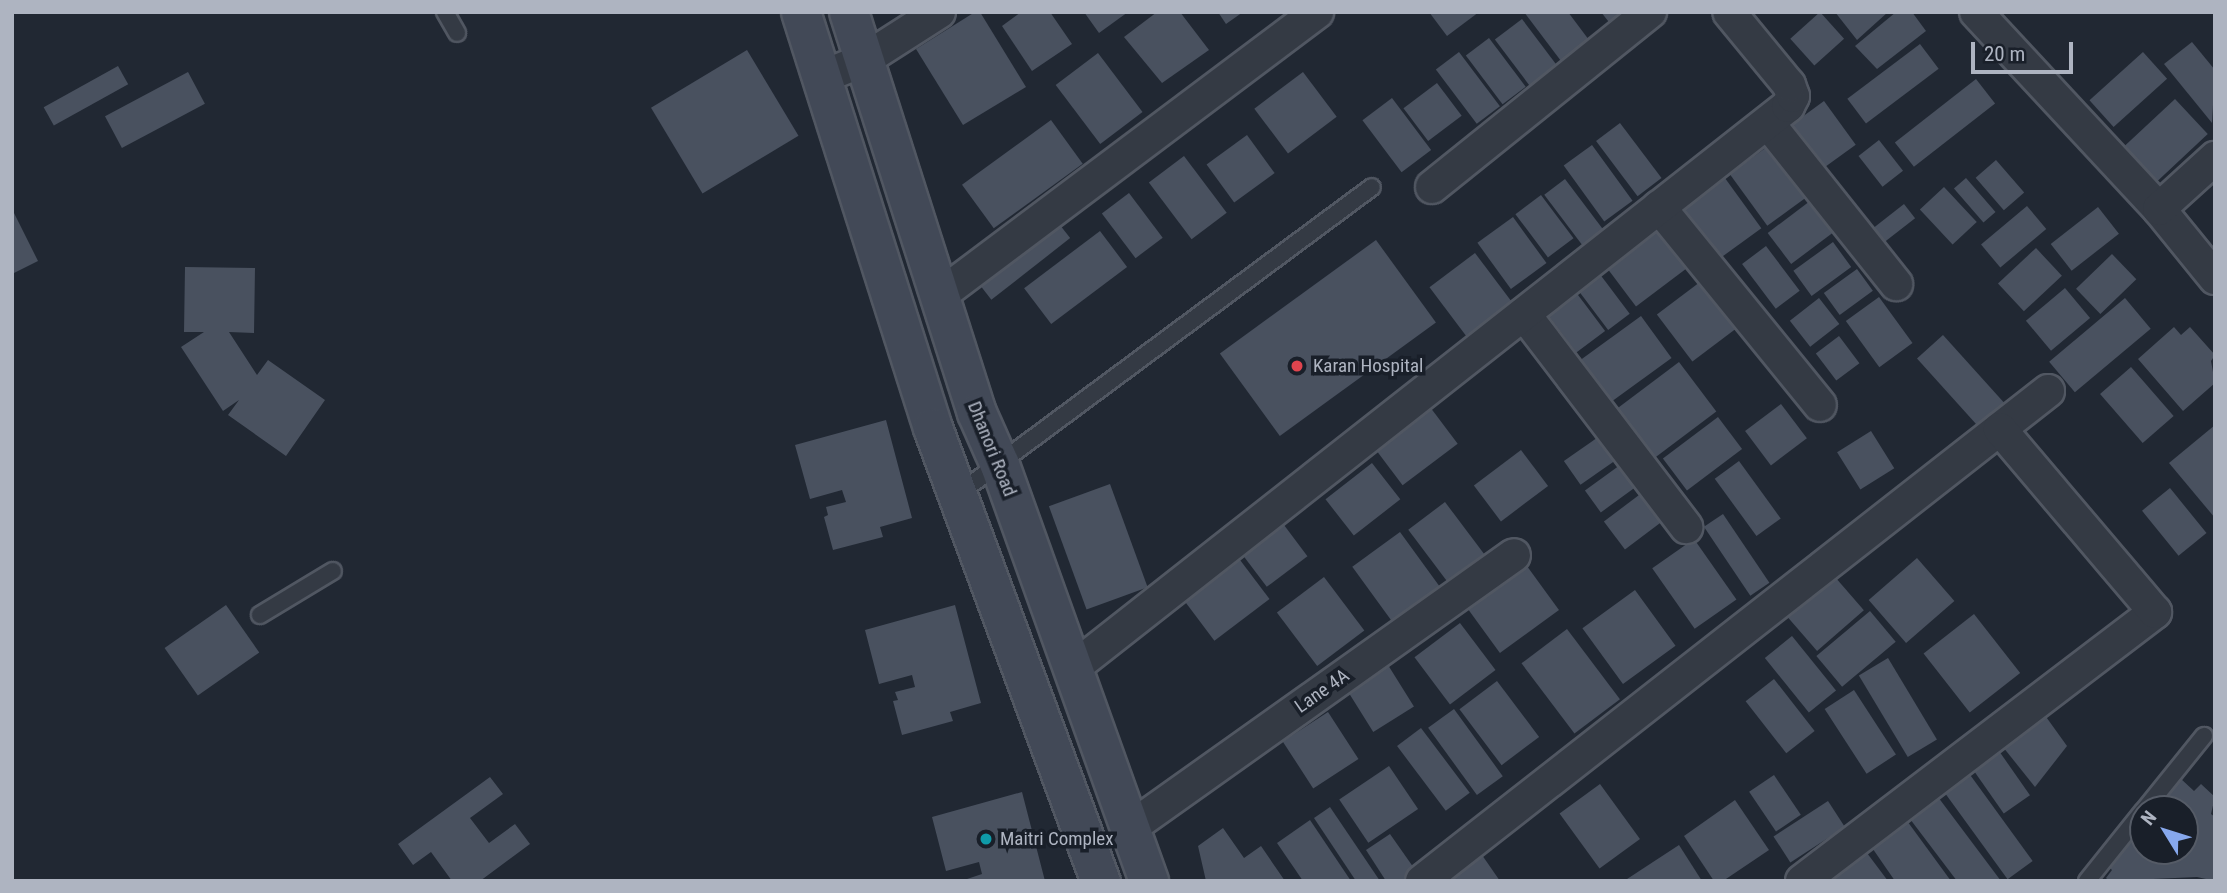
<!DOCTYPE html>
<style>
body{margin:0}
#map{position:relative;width:2227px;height:893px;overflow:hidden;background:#212833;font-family:"Roboto Condensed",sans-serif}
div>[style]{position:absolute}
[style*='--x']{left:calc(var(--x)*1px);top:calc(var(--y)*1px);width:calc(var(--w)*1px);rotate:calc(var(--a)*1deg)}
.building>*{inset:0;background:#49515f;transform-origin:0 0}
.roads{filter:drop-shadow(2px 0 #515762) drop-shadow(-2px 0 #515762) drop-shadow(0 2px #515762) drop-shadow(0 -2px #515762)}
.service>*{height:16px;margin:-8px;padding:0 8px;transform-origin:8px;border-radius:8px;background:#343a44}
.minor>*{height:32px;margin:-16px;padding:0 16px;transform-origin:16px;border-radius:16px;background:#343a44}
.secondary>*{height:38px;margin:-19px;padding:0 19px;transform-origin:19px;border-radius:19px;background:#424957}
.dots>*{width:19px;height:19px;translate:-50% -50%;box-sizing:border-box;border:4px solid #191f29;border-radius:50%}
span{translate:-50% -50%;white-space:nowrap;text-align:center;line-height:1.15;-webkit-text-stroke:7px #191f29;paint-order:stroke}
.poi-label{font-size:19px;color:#aeb4c1}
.left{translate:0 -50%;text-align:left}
.street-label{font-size:19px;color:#aeb4c1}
.frame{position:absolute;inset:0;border:14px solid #aeb4c1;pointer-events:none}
.north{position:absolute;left:2129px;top:795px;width:70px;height:70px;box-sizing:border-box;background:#191f29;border:2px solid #555b66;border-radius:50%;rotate:308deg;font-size:19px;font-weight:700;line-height:28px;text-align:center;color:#aeb4c1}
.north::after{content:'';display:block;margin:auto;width:24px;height:32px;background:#87a8ed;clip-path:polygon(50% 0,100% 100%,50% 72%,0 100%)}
.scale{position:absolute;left:1971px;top:42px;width:102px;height:32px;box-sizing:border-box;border:4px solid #aeb4c1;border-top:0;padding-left:9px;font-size:21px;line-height:24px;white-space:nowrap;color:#aeb4c1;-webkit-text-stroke:5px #191f29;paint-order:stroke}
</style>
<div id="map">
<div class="building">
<i style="clip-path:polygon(975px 12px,980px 12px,1026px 87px,963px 125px,916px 49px)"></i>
<i style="clip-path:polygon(1021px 12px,1050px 12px,1072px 44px,1032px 71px,1002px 26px)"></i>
<i style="clip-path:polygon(1084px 12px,1128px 12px,1099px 33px)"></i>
<i style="clip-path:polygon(1157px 12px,1180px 12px,1209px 50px,1162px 83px,1124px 37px)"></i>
<i style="clip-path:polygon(1218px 12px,1243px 12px,1226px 24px)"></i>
<i style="clip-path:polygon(1429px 12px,1479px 12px,1447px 36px)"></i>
<i style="clip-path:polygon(1524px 12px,1568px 12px,1589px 40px,1561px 61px)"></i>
<i style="clip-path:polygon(1601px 12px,1630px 12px,1612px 26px)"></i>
<i style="left:1820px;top:12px;width:36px;height:40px;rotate:48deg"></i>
<i style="clip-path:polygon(1835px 12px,1888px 12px,1857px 40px)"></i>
<i style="clip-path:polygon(1896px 12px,1912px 12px,1926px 31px,1877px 69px,1855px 46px)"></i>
<i style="left:1522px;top:19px;width:61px;height:34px;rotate:53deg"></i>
<i style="left:1489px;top:38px;width:61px;height:29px;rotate:53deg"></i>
<i style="clip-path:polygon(2192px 42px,2215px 70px,2212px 123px,2164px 64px)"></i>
<i style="left:1920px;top:44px;width:31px;height:91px;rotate:53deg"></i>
<i style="left:747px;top:50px;width:100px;height:112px;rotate:59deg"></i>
<i style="left:1459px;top:52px;width:68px;height:29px;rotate:53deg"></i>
<i style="left:2143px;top:52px;width:36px;height:72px;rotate:48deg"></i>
<i style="left:1098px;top:53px;width:74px;height:53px;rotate:53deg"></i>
<i style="left:118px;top:66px;width:21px;height:85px;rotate:61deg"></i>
<i style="left:188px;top:72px;width:36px;height:94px;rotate:62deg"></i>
<i style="left:1303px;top:72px;width:56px;height:61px;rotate:53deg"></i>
<i style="left:1976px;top:79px;width:31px;height:103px;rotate:52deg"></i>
<i style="left:1437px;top:83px;width:41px;height:42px;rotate:53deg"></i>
<i style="left:1392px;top:98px;width:65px;height:37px;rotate:53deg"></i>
<i style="left:2175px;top:99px;width:48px;height:73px;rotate:47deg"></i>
<i style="left:1824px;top:101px;width:54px;height:47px;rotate:54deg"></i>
<i style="left:1051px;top:120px;width:54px;height:110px;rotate:54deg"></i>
<i style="left:1620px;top:123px;width:69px;height:30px;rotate:53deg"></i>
<i style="left:1247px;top:135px;width:47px;height:50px;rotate:54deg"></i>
<i style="left:1879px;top:140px;width:39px;height:26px;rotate:52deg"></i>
<i style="left:1775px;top:141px;width:64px;height:56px;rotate:54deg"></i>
<i style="left:1592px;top:145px;width:69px;height:35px;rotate:54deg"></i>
<i style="left:1184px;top:156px;width:71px;height:44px;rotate:53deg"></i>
<i style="left:1996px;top:160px;width:43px;height:27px;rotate:49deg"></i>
<i style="left:1722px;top:174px;width:67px;height:56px;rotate:54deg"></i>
<i style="left:1966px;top:178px;width:45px;height:16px;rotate:49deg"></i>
<i style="left:1565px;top:179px;width:64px;height:26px;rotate:53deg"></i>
<i style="left:1944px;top:187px;width:48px;height:33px;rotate:47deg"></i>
<i style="left:1129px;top:193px;width:56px;height:34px;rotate:53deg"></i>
<i style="left:1541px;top:195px;width:54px;height:32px;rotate:53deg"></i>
<i style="left:1814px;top:198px;width:39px;height:58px;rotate:53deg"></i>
<i style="left:1904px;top:204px;width:18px;height:49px;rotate:52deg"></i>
<i style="left:2027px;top:206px;width:30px;height:60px;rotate:50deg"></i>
<i style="left:2098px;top:207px;width:34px;height:60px;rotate:52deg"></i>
<i style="clip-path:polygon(12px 209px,38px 261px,12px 274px)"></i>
<i style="left:1513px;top:217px;width:57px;height:44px;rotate:54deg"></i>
<i style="left:1056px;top:220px;width:23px;height:100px;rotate:52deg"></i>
<i style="left:1661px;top:225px;width:50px;height:69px;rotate:53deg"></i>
<i style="left:1100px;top:231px;width:45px;height:95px;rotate:53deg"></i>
<i style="left:1376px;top:240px;width:102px;height:193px;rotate:54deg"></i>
<i style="left:1833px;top:242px;width:31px;height:49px;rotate:54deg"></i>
<i style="left:1766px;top:246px;width:56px;height:30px;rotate:53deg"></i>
<i style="left:2036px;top:248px;width:38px;height:52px;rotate:47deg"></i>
<i style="left:1475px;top:253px;width:61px;height:57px;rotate:53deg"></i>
<i style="left:2112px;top:254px;width:35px;height:50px;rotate:46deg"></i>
<i style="clip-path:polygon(185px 267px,255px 268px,254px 333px,229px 332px,257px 375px,268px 360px,325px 400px,286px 456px,228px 415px,239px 400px,223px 411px,181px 347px,204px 332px,184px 332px)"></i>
<i style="left:1596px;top:269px;width:56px;height:27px;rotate:53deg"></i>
<i style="left:1857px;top:269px;width:27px;height:41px;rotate:54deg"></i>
<i style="left:1700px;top:282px;width:59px;height:54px;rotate:53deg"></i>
<i style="left:1572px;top:287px;width:55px;height:36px;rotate:53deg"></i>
<i style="left:2065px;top:288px;width:39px;height:51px;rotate:50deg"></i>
<i style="left:1879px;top:297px;width:57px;height:41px;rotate:54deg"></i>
<i style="left:1819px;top:298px;width:33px;height:37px;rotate:52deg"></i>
<i style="left:2125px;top:298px;width:40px;height:99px;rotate:50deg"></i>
<i style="left:1641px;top:316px;width:52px;height:74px;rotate:54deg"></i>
<i style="clip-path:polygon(2174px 327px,2181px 335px,2190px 327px,2215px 355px,2211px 361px,2215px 383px,2183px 411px,2138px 359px)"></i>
<i style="left:1943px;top:335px;width:92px;height:35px;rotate:48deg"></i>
<i style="left:1839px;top:336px;width:34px;height:29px;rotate:53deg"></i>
<i style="left:1679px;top:362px;width:62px;height:77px;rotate:53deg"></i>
<i style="left:2131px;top:367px;width:65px;height:41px;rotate:49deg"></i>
<i style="left:1427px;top:403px;width:51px;height:69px;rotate:53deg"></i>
<i style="left:1781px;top:404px;width:43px;height:45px;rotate:53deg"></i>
<i style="left:1718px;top:417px;width:40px;height:69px;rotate:53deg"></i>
<i style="clip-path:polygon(886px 420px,912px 518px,880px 527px,883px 537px,833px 550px,824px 517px,828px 515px,826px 507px,846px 502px,842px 490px,810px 499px,795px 445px)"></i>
<i style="clip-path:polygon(2215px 425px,2215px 518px,2169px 463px)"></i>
<i style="left:1871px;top:431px;width:44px;height:40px;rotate:58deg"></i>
<i style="left:1604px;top:433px;width:29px;height:49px;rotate:55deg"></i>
<i style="left:1521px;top:450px;width:45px;height:59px;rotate:53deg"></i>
<i style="left:1627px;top:460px;width:27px;height:52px;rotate:54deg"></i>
<i style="left:1739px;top:461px;width:71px;height:30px;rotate:54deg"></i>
<i style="left:1372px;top:463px;width:46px;height:59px;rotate:52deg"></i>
<i style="left:1110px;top:484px;width:110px;height:65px;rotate:70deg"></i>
<i style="left:2170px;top:488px;width:58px;height:36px;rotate:51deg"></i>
<i style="left:1647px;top:489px;width:35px;height:54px;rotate:53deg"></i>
<i style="left:1445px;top:502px;width:66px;height:46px;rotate:53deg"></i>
<i style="left:1723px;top:514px;width:83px;height:23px;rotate:56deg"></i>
<i style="left:1281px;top:521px;width:44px;height:51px;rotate:53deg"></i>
<i style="left:1400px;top:532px;width:73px;height:59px;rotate:54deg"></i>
<i style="left:1694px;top:539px;width:74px;height:51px;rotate:55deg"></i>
<i style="left:1234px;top:552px;width:59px;height:69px;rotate:53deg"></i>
<i style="left:1519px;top:555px;width:68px;height:73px;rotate:54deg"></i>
<i style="left:1917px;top:558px;width:57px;height:64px;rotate:49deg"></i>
<i style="left:1324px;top:577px;width:67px;height:59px;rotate:53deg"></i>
<i style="left:1835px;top:577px;width:44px;height:62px;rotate:49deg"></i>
<i style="left:1635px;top:590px;width:69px;height:65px;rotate:54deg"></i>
<i style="left:226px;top:605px;width:58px;height:75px;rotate:55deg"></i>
<i style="clip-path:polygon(955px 605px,981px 703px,950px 712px,953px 721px,902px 735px,893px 701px,898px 700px,895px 692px,915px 687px,912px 675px,879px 684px,865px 630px)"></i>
<i style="left:1870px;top:611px;width:40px;height:70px;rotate:50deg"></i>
<i style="left:1974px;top:614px;width:75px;height:64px;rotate:52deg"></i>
<i style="left:1460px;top:623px;width:59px;height:57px;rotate:53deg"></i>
<i style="left:1567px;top:629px;width:88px;height:57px;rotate:53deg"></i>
<i style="left:1792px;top:636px;width:70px;height:35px;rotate:51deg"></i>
<i style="left:1888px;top:658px;width:95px;height:34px;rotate:59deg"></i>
<i style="left:1388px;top:665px;width:49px;height:48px;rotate:58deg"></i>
<i style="left:1774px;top:679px;width:66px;height:36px;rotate:52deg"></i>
<i style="left:1497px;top:681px;width:70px;height:47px;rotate:53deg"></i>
<i style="left:1854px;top:690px;width:77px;height:35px;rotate:57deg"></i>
<i style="left:1454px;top:709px;width:83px;height:32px;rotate:54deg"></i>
<i style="left:1328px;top:712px;width:56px;height:54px;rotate:57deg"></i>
<i style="clip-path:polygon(2044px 714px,2067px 746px,2035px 787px,2003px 747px)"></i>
<i style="left:1421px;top:728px;width:81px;height:30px;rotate:53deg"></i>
<i style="left:1999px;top:751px;width:54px;height:32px;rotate:55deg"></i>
<i style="left:1389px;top:766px;width:52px;height:60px;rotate:56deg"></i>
<i style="left:1968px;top:772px;width:110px;height:31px;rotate:54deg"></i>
<i style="left:1774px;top:775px;width:48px;height:30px;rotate:56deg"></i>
<i style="clip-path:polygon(490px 777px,503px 794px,470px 818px,489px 843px,515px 824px,530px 844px,480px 881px,452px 881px,431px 852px,413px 865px,398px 844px)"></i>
<i style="clip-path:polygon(2180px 778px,2194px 791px,2201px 784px,2215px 797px,2211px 814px,2215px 817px,2215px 881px,2197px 877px,2109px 881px,2106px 878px,2112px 870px,2106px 864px,2132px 836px,2143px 851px,2185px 851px,2185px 809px,2172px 809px,2161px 799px)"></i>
<i style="left:1600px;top:784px;width:68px;height:50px;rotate:54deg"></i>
<i style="clip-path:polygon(1022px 792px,1045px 881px,961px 881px,982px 874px,979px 862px,946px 871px,932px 817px)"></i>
<i style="clip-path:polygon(1935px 793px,2001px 881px,1957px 881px,1907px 815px)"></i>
<i style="clip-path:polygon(1735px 800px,1769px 850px,1723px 881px,1714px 881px,1684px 836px)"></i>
<i style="left:1828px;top:801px;width:31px;height:65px;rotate:57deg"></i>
<i style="clip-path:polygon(1330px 807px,1380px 881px,1356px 881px,1314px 818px)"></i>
<i style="clip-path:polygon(1902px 814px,1951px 881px,1895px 881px,1866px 839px)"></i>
<i style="clip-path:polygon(1310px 820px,1351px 881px,1303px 881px,1277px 843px)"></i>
<i style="clip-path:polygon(1223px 828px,1244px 858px,1261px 846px,1285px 881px,1206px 881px,1198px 846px)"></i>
<i style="clip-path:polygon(1390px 834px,1416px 871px,1402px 881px,1386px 881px,1366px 850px)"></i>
<i style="clip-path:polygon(1679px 845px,1702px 881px,1624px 881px)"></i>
<i style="clip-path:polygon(1867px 853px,1888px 881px,1831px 881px)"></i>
<i style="clip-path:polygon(1482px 855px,1500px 881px,1447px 881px)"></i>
</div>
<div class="roads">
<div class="service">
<i style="--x:445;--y:12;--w:24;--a:60"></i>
<i style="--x:958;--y:494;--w:515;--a:-36.56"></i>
<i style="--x:260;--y:615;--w:85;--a:-31.1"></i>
<i style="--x:2145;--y:809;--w:94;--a:-51.1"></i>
<i style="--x:2087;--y:881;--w:90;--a:-51.3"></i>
</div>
<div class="minor">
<i style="--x:1976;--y:12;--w:269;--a:47.1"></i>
<i style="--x:2159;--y:209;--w:89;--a:50.9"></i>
<i style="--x:822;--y:77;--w:45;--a:-22"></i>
<i style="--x:864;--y:60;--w:89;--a:-32.6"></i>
<i style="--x:1768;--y:123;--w:206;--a:51.5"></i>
<i style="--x:1432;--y:187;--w:280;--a:-38.8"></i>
<i style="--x:1659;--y:207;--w:255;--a:50.9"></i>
<i style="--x:2159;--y:209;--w:76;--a:-42.3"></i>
<i style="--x:939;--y:296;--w:473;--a:-36.9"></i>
<i style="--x:1524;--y:314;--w:268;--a:52.7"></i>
<i style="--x:1072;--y:669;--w:911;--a:-38.18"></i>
<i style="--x:1788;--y:106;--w:11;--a:-63"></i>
<i style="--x:1793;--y:96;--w:12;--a:-110"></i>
<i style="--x:1789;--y:85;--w:94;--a:-129.4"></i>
<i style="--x:1130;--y:828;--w:471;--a:-35.4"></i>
<i style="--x:1422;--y:881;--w:795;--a:-38.05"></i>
<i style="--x:1802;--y:881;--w:444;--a:-37.3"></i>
<i style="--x:2155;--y:612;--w:240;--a:-130.3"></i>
</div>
<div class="secondary">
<i style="--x:801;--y:12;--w:436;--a:72.4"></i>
<i style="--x:933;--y:428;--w:483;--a:69.7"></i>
<i style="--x:849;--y:12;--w:421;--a:72.3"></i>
<i style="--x:977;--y:413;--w:57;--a:66.1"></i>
<i style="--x:1000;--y:465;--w:442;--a:70.3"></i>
</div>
</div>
<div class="dots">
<i style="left:1297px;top:366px;background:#e0444e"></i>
<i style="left:986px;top:839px;background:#0f9aa8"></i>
</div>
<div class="poi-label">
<span class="left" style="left:1313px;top:366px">Karan Hospital</span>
<span class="left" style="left:1000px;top:839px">Maitri Complex</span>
</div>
<div class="street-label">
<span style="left:992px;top:449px;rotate:68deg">Dhanori Road</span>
<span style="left:1322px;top:691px;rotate:-35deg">Lane 4A</span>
</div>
<div class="frame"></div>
<div class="north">N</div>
<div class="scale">20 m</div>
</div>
